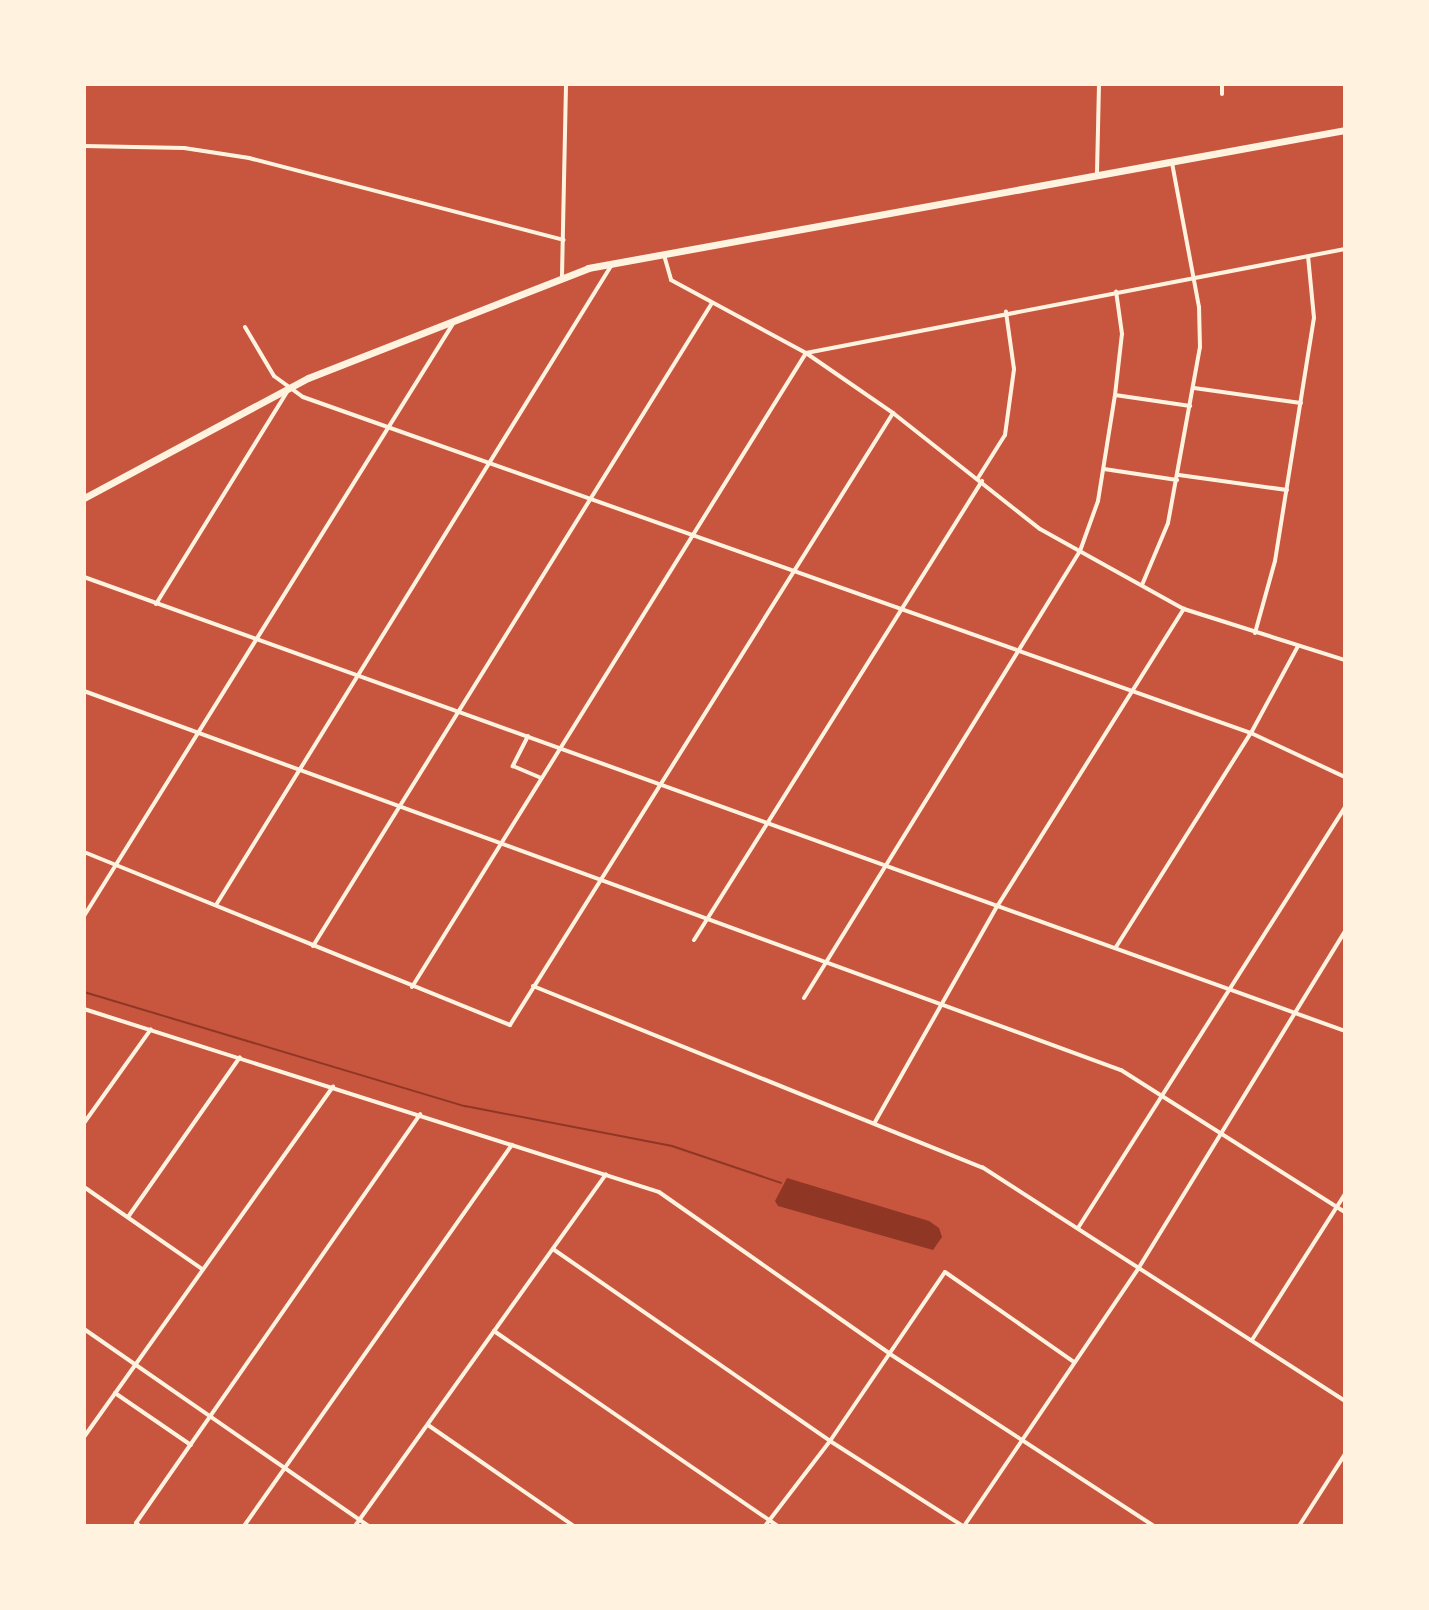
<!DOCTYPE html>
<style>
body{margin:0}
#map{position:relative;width:1429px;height:1610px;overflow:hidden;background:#c8553d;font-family:"PT Sans Narrow",sans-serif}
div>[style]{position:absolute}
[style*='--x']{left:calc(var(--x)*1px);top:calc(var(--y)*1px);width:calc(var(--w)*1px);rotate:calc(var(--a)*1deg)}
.water>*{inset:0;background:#8f3625}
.stream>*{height:2px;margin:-1px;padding:0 1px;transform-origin:1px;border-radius:1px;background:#8f3625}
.minor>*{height:4px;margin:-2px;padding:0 2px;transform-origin:2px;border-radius:2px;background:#fff3e0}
.primary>*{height:7px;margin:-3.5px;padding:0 3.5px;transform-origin:3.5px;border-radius:3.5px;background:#fff3e0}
span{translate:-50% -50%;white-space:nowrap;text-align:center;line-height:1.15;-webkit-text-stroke:6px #fff3e0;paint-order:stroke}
.frame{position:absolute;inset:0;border:86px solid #fff3e0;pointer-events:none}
</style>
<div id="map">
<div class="water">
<i style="clip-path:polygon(787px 1178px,929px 1221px,939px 1228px,942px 1237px,933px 1250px,778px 1206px,775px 1201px)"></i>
</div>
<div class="stream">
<i style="--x:84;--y:992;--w:398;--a:16.7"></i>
<i style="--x:465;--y:1106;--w:211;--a:10.9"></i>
<i style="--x:672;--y:1146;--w:115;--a:18.7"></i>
</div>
<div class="minor">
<i style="--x:1222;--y:84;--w:10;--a:90"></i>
<i style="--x:84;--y:146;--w:100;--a:1.1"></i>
<i style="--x:184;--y:148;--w:66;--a:8.7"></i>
<i style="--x:249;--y:158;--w:325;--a:14.6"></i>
<i style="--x:1097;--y:173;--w:89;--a:-88.7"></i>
<i style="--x:664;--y:255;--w:26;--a:74"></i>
<i style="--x:671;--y:280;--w:153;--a:28.4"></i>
<i style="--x:806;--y:353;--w:106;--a:34.6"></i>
<i style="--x:893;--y:413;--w:187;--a:38.3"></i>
<i style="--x:1040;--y:529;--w:165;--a:29.1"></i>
<i style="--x:1184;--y:609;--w:169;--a:17.6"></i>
<i style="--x:562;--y:276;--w:192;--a:-88.8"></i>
<i style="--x:245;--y:327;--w:57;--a:59.4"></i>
<i style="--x:274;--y:376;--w:36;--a:36"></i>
<i style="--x:303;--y:397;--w:1006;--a:19.52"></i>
<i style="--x:1251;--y:733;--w:104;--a:25.1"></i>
<i style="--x:1194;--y:388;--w:108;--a:8"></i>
<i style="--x:1115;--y:395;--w:76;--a:8.3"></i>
<i style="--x:1104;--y:469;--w:74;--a:8.6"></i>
<i style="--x:1179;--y:475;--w:109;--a:7.9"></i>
<i style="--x:978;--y:478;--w:51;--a:-57.9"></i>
<i style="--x:1005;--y:435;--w:67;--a:-82.2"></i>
<i style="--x:1014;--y:369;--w:58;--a:-98"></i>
<i style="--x:84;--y:577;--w:1340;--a:19.8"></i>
<i style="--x:1142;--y:585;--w:67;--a:-67.2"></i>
<i style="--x:1168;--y:523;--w:179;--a:-79.7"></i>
<i style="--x:1200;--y:347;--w:40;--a:-91.4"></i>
<i style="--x:1199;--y:307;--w:147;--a:-100.6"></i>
<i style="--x:156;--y:604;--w:251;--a:-58.3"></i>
<i style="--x:1255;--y:633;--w:75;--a:-74.5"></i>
<i style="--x:1275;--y:561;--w:246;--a:-80.9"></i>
<i style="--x:1314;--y:318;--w:62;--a:-95.5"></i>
<i style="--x:84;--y:691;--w:1104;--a:20.08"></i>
<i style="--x:1121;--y:1070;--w:265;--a:32.4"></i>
<i style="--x:528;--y:736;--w:34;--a:117"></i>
<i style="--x:513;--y:766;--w:30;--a:23"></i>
<i style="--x:84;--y:852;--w:460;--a:22.1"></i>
<i style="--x:510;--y:1025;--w:722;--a:-57.96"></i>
<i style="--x:216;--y:905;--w:751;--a:-58.28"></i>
<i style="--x:84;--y:916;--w:700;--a:-58.08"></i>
<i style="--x:694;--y:940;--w:542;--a:-57.89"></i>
<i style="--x:313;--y:946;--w:757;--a:-58.18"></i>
<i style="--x:1116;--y:947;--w:253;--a:-57.8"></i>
<i style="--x:1251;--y:733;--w:99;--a:-61.6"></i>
<i style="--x:533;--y:986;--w:484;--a:22"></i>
<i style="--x:982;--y:1167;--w:432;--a:32.8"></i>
<i style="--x:412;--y:987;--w:746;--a:-58.14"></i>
<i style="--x:806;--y:353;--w:549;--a:-10.92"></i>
<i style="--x:804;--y:998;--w:525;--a:-58.31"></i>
<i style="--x:1080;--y:551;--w:53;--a:-70.2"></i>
<i style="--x:1098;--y:501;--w:107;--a:-80.9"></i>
<i style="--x:1115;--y:395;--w:61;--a:-83.5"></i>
<i style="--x:1122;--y:334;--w:43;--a:-97.9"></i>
<i style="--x:84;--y:1009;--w:603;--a:17.65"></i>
<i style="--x:659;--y:1192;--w:282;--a:35"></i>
<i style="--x:890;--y:1354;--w:315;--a:33.1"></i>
<i style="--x:875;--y:1122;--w:249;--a:-60.5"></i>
<i style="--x:998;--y:905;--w:350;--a:-57.9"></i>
<i style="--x:84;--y:1123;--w:115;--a:-54.5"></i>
<i style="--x:84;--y:1187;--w:144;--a:34.8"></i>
<i style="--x:128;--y:1217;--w:195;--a:-55"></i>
<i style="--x:1078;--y:1228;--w:499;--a:-57.6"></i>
<i style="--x:553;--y:1249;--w:337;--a:34.7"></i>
<i style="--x:830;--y:1441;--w:158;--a:32.6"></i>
<i style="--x:84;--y:1329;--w:346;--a:34.7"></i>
<i style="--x:494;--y:1331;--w:345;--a:34.5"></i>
<i style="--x:1252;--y:1340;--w:173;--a:-57.5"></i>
<i style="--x:115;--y:1393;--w:92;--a:34.4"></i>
<i style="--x:428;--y:1425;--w:178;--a:34.7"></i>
<i style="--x:84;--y:1437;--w:430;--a:-54.6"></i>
<i style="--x:140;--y:1526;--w:5;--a:-143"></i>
<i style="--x:136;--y:1523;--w:498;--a:-55.2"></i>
<i style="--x:244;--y:1526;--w:466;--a:-54.9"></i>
<i style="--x:355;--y:1526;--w:432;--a:-54.5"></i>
<i style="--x:765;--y:1526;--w:107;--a:-52.6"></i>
<i style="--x:830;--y:1441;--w:204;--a:-55.8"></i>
<i style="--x:945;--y:1272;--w:157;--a:34.9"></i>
<i style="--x:964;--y:1526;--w:310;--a:-55.9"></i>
<i style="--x:1138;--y:1269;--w:396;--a:-58.5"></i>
<i style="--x:1299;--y:1526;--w:85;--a:-57.4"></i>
</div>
<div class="primary">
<i style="--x:84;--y:498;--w:254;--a:-28.2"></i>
<i style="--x:308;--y:378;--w:301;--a:-21.4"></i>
<i style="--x:588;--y:268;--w:769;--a:-10.33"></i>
</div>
<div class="frame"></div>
</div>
